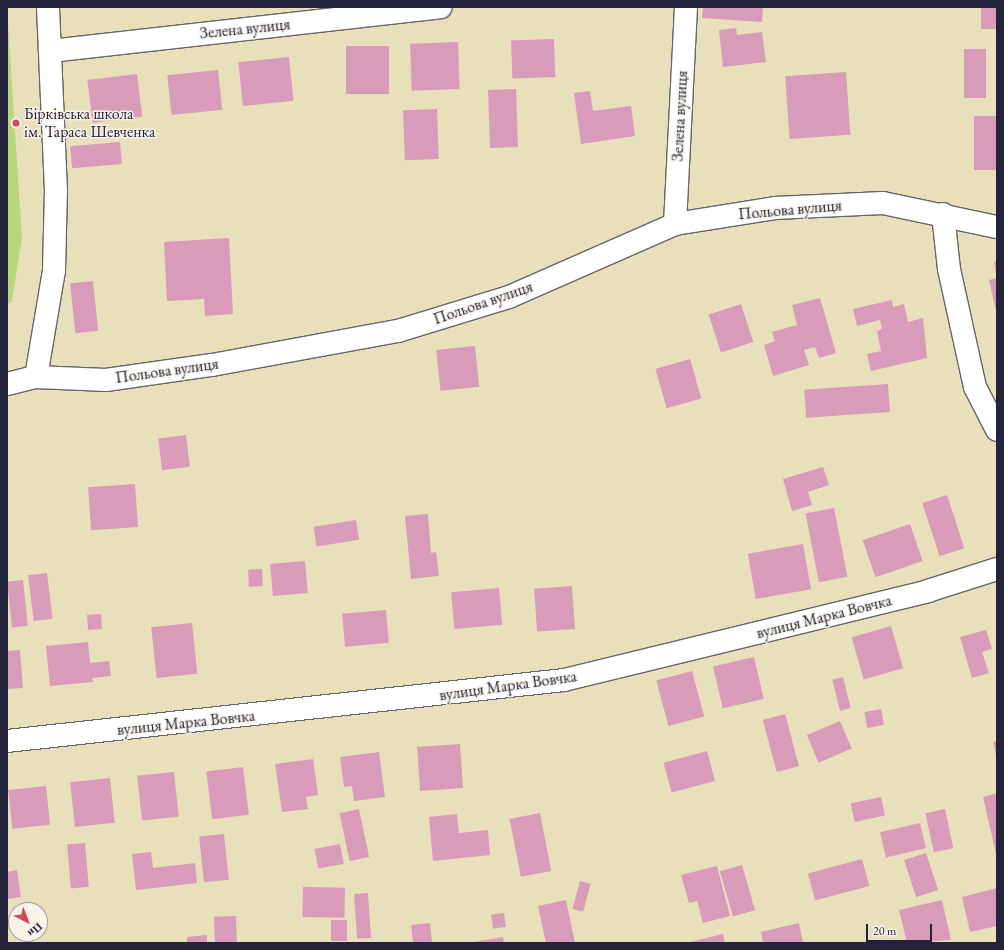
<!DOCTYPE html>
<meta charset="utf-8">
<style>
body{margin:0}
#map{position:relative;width:1004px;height:950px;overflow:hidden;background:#e7e0ba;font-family:"EB Garamond",serif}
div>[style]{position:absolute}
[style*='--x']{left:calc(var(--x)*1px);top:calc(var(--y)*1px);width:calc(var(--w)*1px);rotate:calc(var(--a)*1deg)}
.green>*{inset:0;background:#b9d67d}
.building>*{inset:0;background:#d99bba;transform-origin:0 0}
.roads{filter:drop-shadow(1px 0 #676467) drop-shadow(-1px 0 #676467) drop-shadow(0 1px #676467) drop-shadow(0 -1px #676467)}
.street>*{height:22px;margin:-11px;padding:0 11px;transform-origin:11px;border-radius:11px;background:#fff}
.dots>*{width:11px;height:11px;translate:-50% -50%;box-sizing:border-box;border:2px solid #f7f3e8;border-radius:50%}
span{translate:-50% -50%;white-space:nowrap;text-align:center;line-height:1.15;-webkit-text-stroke:3px #f7f3e8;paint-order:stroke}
.street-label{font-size:16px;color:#22223b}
.poi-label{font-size:16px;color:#22223b}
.left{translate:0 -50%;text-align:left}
.frame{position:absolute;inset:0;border:8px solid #22223b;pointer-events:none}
.north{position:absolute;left:8px;top:902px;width:40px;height:40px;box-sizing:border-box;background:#f7f3e8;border:1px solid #a29fa3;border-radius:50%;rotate:138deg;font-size:11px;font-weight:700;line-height:16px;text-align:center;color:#22223b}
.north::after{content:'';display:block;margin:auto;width:14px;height:18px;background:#d1495b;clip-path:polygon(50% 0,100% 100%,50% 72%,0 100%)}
.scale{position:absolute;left:866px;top:924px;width:66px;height:18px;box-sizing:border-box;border:2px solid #22223b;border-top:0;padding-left:5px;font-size:12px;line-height:14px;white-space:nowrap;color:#22223b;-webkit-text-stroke:3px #f7f3e8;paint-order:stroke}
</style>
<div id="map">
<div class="green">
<i style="clip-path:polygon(7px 7px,22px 238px,12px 301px,7px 305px)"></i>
</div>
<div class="building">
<i style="clip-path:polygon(703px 7px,763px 7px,762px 22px,702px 18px)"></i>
<i style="left:981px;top:7px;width:16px;height:22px"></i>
<i style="clip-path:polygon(736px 28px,737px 35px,762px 32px,766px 62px,723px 67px,719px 30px)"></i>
<i style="left:554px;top:39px;width:38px;height:43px;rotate:88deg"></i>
<i style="left:458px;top:42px;width:47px;height:48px;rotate:88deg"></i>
<i style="left:389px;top:46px;width:48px;height:43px;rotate:90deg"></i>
<i style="left:964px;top:49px;width:22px;height:49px"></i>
<i style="left:289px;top:57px;width:44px;height:51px;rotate:84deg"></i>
<i style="left:218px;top:70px;width:40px;height:51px;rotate:84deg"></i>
<i style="left:846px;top:72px;width:63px;height:61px;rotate:86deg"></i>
<i style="left:137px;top:74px;width:43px;height:50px;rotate:83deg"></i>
<i style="left:516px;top:89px;width:58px;height:28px;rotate:88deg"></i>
<i style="clip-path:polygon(590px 91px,593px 111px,631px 106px,635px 136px,581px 144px,574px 93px)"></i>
<i style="left:437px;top:109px;width:50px;height:34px;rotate:88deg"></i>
<i style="left:997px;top:116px;width:54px;height:23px;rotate:90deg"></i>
<i style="left:120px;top:142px;width:22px;height:50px;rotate:85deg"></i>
<i style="clip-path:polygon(229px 238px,233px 314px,205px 316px,204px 299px,167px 301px,164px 242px)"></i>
<i style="clip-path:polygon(997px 261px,997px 273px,996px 273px,994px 262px)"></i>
<i style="clip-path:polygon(997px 278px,997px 311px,996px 311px,989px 280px)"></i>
<i style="left:93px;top:281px;width:50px;height:23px;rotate:84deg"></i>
<i style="clip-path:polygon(820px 298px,836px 353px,819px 358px,815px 347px,804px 350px,809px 365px,773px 376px,764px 345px,775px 341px,772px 332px,797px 325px,792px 305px)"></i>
<i style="clip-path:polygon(892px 300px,893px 307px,904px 304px,908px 322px,923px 318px,927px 358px,871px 371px,867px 354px,881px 351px,877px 331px,882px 329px,880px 320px,857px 326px,853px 309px)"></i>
<i style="left:741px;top:304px;width:40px;height:34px;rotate:72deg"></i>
<i style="left:475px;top:346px;width:41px;height:39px;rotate:84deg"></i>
<i style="left:690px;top:359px;width:41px;height:36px;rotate:74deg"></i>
<i style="left:888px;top:384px;width:28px;height:84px;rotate:86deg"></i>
<i style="left:186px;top:435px;width:32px;height:28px;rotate:83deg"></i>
<i style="clip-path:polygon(823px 467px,829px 485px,808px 492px,812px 505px,792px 511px,783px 479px)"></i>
<i style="left:135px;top:484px;width:43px;height:47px;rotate:86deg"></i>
<i style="left:947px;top:495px;width:56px;height:26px;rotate:72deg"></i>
<i style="left:834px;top:508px;width:70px;height:29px;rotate:79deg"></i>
<i style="clip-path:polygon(428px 514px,431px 553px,436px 552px,439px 576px,411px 579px,405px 516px)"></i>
<i style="left:356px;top:520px;width:20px;height:43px;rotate:81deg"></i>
<i style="left:910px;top:524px;width:39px;height:50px;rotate:71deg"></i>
<i style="left:803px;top:544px;width:46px;height:56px;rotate:80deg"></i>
<i style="left:305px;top:561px;width:32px;height:35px;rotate:85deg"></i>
<i style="left:262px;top:569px;width:17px;height:14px;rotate:87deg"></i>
<i style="left:47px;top:573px;width:46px;height:19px;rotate:83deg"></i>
<i style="left:23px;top:580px;width:46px;height:16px;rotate:84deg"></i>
<i style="left:572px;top:586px;width:43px;height:38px;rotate:86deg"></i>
<i style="left:499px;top:588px;width:37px;height:48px;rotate:85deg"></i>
<i style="left:386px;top:610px;width:33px;height:44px;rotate:85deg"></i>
<i style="left:101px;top:614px;width:15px;height:14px;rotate:86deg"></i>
<i style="left:192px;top:623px;width:51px;height:41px;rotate:84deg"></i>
<i style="left:891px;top:626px;width:44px;height:41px;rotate:74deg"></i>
<i style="clip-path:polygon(986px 630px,992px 649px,982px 652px,989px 673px,972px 678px,960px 637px)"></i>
<i style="clip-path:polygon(88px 642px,90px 663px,109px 661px,111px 676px,92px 678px,93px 682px,50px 686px,46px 646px)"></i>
<i style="clip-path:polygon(20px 650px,23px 688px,7px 689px,7px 651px)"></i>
<i style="left:754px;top:657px;width:43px;height:42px;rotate:77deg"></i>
<i style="left:692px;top:671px;width:47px;height:37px;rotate:75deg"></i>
<i style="left:843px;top:677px;width:32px;height:11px;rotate:76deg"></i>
<i style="left:881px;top:709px;width:16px;height:17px;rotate:79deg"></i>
<i style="left:785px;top:714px;width:54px;height:23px;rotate:75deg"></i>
<i style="left:840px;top:721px;width:30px;height:36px;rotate:67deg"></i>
<i style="clip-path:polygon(997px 741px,997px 755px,996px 755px,993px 742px)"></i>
<i style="left:460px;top:744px;width:44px;height:43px;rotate:86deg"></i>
<i style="left:707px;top:751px;width:31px;height:45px;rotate:75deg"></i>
<i style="clip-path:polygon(379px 752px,385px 797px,354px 801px,352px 786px,344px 787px,340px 757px)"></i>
<i style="clip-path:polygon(313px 759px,318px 795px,306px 797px,308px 809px,282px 812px,275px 764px)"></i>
<i style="left:243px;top:767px;width:48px;height:37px;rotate:83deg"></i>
<i style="left:174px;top:772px;width:45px;height:37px;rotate:84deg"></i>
<i style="left:110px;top:778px;width:45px;height:40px;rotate:84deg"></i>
<i style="left:46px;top:786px;width:39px;height:38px;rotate:84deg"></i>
<i style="clip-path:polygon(997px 793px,997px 854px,996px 854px,983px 797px)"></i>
<i style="left:881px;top:797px;width:19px;height:31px;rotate:78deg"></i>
<i style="left:359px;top:809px;width:49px;height:20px;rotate:78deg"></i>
<i style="left:945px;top:809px;width:40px;height:20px;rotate:78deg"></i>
<i style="left:540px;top:813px;width:59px;height:31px;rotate:79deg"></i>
<i style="clip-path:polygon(457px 814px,459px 833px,488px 830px,490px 855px,433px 861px,429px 817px)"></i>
<i style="left:920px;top:823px;width:26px;height:41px;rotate:77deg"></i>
<i style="left:224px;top:834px;width:46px;height:25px;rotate:84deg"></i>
<i style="left:85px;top:843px;width:44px;height:18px;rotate:85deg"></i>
<i style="left:340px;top:844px;width:20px;height:26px;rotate:79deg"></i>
<i style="clip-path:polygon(151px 852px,153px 868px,195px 863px,197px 883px,136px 890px,132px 854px)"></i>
<i style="left:926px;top:853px;width:39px;height:23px;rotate:72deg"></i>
<i style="left:862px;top:859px;width:28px;height:56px;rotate:75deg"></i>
<i style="left:742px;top:865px;width:47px;height:23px;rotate:74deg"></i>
<i style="clip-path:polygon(717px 866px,730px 916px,703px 923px,697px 901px,689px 903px,681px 875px)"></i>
<i style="clip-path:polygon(17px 870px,21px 897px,7px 899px,7px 872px)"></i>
<i style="left:580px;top:881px;width:11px;height:29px;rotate:15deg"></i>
<i style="left:303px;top:887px;width:42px;height:30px;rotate:1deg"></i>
<i style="clip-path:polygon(997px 888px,997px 926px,970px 932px,962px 897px)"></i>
<i style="left:368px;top:893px;width:45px;height:14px;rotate:86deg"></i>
<i style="clip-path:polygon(566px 900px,575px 943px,546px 943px,538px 906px)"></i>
<i style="clip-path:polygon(942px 900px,951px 940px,907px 943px,899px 910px)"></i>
<i style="left:504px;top:913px;width:14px;height:13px;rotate:82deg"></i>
<i style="left:236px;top:916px;width:27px;height:22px;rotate:88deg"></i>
<i style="left:331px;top:920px;width:16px;height:21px"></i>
<i style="left:430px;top:923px;width:20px;height:19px;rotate:84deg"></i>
<i style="clip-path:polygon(799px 923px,803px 943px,763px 943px,761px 932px)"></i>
<i style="clip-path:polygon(723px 934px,725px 943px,690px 943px,690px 942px)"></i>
<i style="clip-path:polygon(207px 935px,207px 943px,187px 943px,187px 937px)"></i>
<i style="clip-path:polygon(503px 937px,504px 943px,473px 943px,473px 942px)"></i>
</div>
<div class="roads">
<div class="street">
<i style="--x:50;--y:51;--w:393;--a:-6.4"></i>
<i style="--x:943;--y:214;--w:55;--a:83.8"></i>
<i style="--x:949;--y:269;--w:121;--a:77.6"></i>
<i style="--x:975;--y:387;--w:48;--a:62.9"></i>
<i style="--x:675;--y:224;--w:217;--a:-87.1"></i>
<i style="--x:36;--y:377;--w:108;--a:-80.4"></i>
<i style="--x:54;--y:271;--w:80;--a:-88.6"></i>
<i style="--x:56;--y:191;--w:184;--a:-92.5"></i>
<i style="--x:7;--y:384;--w:30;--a:-14"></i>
<i style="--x:36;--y:377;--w:70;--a:2.5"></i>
<i style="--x:106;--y:380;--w:107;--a:-8.1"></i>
<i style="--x:212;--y:365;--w:189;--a:-10.4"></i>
<i style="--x:398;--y:331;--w:116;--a:-17"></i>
<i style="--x:509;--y:297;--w:181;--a:-23.7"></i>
<i style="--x:675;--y:224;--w:101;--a:-9.1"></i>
<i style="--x:775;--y:208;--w:108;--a:-2.7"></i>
<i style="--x:883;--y:203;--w:116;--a:11.9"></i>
<i style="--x:7;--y:741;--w:560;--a:-6.25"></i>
<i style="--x:564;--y:680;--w:375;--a:-13.7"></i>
<i style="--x:928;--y:591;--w:72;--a:-17.7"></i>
</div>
</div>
<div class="dots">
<i style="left:16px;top:123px;background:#d1495b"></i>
</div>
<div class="street-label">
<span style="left:245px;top:29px;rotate:-6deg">Зелена вулиця</span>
<span style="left:680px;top:116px;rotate:-87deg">Зелена вулиця</span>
<span style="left:790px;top:210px;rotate:-5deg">Польова вулиця</span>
<span style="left:483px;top:303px;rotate:-19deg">Польова вулиця</span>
<span style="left:167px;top:371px;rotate:-8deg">Польова вулиця</span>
<span style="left:824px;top:617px;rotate:-14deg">вулиця Марка Вовчка</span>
<span style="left:508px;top:686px;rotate:-8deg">вулиця Марка Вовчка</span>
<span style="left:186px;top:723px;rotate:-6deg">вулиця Марка Вовчка</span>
</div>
<div class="poi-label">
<span class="left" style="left:24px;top:123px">Бірківська школа<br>ім. Тараса Шевченка</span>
</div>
<div class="frame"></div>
<div class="north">Пн</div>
<div class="scale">20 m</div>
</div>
